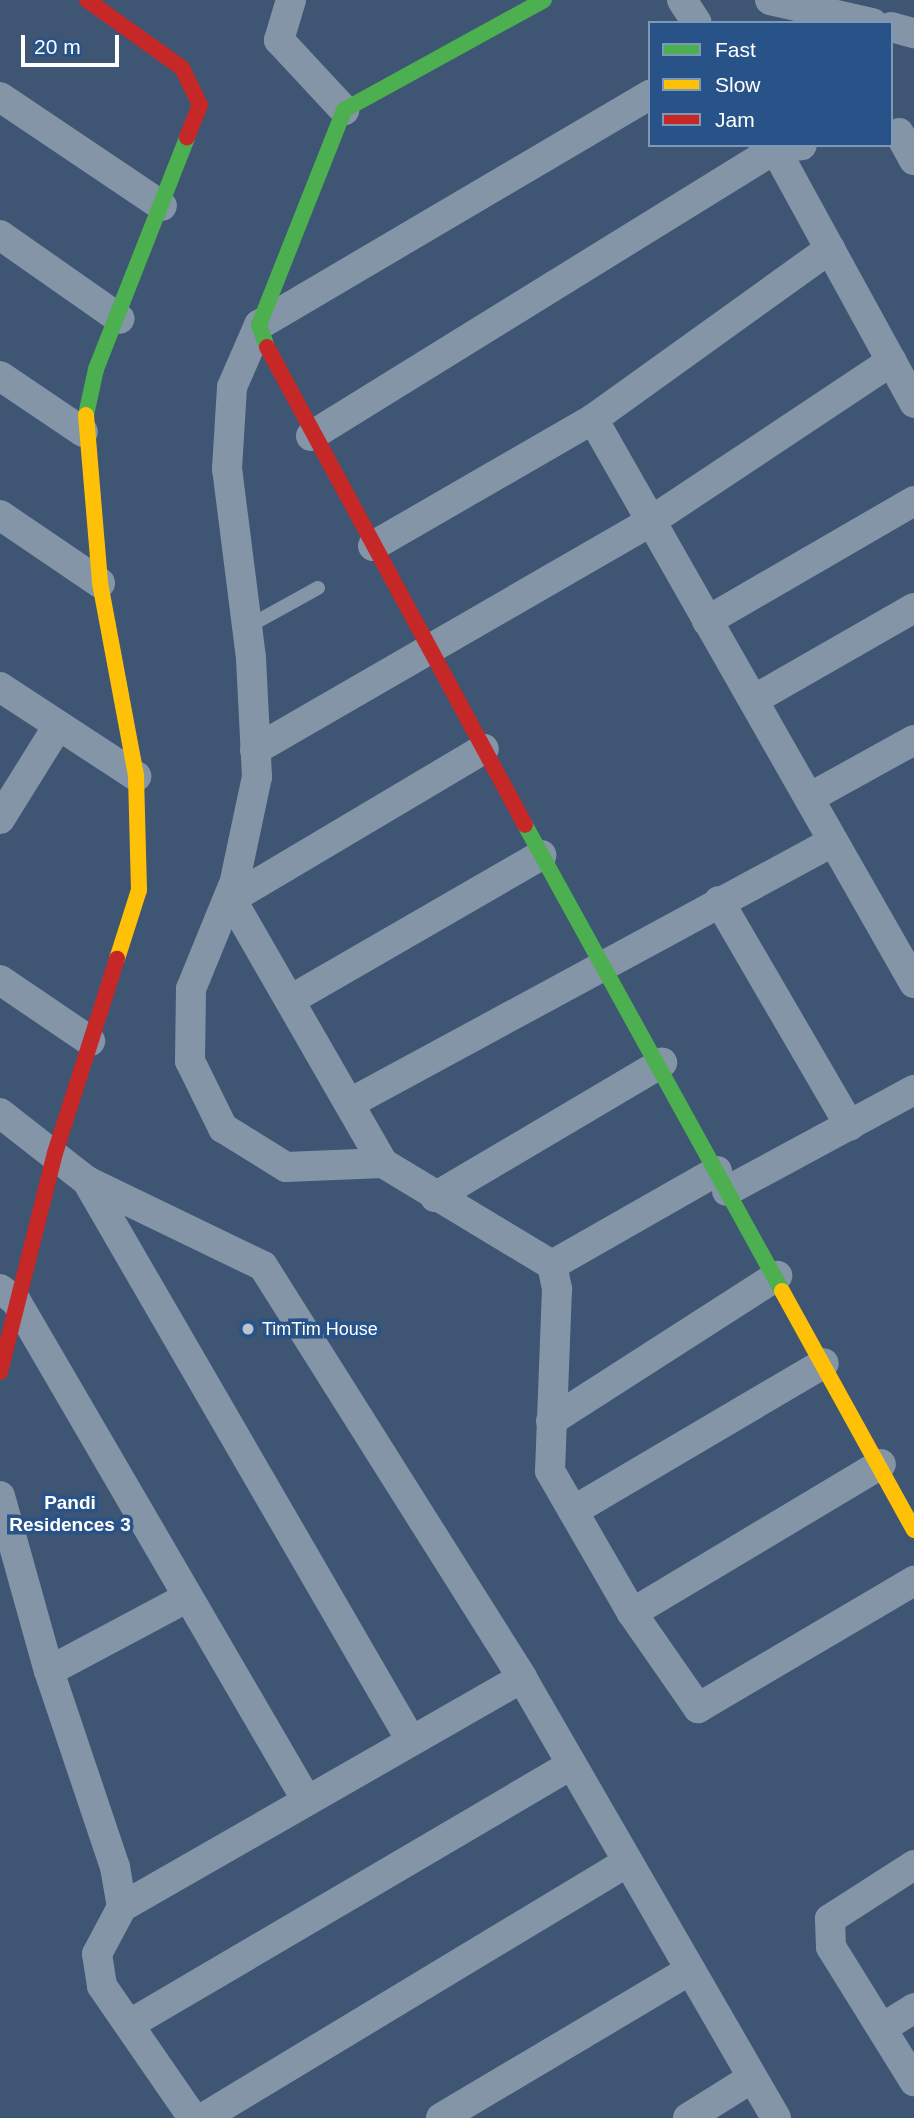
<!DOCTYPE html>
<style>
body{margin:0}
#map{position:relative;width:914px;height:2118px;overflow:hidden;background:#3e5673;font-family:Helvetica,sans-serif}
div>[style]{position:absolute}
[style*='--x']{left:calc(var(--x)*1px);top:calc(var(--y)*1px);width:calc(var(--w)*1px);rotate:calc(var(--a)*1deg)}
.lane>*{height:14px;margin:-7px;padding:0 7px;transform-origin:7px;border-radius:7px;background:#8595a8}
.street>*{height:30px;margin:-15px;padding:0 15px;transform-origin:15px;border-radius:15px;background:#8595a8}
.fast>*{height:16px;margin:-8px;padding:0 8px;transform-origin:8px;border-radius:8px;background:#4caf50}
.slow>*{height:16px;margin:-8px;padding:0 8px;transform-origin:8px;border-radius:8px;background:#ffc107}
.jam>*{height:16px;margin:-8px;padding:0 8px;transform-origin:8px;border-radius:8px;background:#c62828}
.dots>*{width:19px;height:19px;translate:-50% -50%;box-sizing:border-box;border:4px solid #285389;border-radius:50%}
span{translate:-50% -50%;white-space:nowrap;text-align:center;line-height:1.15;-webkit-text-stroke:7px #285389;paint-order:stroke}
.poi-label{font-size:18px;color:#fff}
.left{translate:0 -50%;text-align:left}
.neighbourhood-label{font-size:19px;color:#fff;font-weight:700}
.legend{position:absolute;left:648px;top:21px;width:245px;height:126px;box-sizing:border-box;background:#285389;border:2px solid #7e98b8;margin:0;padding:9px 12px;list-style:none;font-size:21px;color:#fff}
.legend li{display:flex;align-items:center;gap:14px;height:35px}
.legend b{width:35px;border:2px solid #7e98b8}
.scale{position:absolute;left:21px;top:35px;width:98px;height:32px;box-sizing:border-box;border:4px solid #fff;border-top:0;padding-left:9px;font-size:21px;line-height:24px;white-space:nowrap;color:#fff;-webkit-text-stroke:5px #285389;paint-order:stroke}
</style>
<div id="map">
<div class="lane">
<i style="--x:247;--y:627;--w:81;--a:-28.8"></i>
</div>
<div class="street">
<i style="--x:291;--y:0;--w:42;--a:106.7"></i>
<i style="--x:279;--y:40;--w:96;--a:47.1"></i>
<i style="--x:682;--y:0;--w:27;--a:57"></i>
<i style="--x:770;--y:0;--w:105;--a:12.7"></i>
<i style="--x:891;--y:27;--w:24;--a:15"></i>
<i style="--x:0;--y:97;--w:195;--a:33.9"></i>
<i style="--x:899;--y:133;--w:31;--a:61"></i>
<i style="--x:773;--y:145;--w:294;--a:61.3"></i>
<i style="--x:0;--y:235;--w:146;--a:35"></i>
<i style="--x:0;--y:376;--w:100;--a:34"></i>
<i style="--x:593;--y:419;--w:649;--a:60.35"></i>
<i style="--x:311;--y:436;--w:546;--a:-31.74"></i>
<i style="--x:775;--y:149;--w:27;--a:-8"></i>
<i style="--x:0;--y:515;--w:121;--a:34.2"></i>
<i style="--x:373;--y:546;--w:254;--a:-30"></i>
<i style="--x:593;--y:419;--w:292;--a:-35.7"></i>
<i style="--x:707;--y:621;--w:239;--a:-30.1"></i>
<i style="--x:0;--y:687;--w:163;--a:33.2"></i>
<i style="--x:755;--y:699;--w:183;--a:-29.8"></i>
<i style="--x:255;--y:750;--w:457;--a:-30"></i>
<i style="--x:651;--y:521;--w:289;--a:-33.6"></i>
<i style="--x:809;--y:798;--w:120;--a:-28.9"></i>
<i style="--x:0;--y:819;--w:106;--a:-58.1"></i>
<i style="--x:233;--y:886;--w:111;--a:112.2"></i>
<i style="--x:191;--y:989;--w:72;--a:90.8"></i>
<i style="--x:190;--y:1061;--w:75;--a:63.8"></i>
<i style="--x:223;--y:1128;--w:74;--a:31.8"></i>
<i style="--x:286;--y:1167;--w:97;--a:-2.4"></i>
<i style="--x:231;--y:899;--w:294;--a:-30.7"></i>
<i style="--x:719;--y:901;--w:260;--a:59.8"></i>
<i style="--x:0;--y:980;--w:109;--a:34.1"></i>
<i style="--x:292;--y:999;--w:288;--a:-30"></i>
<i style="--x:352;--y:1102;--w:546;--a:-28.44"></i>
<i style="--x:0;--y:1113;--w:110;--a:38"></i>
<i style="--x:87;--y:1181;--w:195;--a:25.8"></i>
<i style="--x:263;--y:1266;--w:487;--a:57.8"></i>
<i style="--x:522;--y:1678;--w:508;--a:60"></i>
<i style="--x:717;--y:1171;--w:190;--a:150.3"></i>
<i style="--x:552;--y:1265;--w:25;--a:78"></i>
<i style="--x:557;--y:1289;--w:182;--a:92.2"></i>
<i style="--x:550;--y:1471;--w:164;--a:60"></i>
<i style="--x:632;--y:1613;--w:116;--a:55.2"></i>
<i style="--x:698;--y:1708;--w:251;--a:-30.5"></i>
<i style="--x:87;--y:1181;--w:643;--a:59.92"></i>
<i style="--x:727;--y:1191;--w:213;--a:-28.4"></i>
<i style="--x:435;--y:1197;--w:264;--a:-30.6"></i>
<i style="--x:552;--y:1265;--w:197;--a:-148.9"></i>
<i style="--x:383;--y:1163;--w:305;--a:-119.9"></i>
<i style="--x:231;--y:899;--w:125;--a:-78"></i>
<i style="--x:257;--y:777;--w:119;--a:-92.9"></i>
<i style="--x:251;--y:658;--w:191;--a:-97.2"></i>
<i style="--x:227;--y:469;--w:82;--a:-86.5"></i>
<i style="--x:232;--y:387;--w:68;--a:-66.5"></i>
<i style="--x:259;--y:325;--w:454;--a:-30.5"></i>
<i style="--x:0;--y:1289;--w:20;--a:37"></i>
<i style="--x:16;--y:1301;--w:576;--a:59.79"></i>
<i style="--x:551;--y:1421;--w:269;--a:-32.7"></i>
<i style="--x:0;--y:1496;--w:182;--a:74.4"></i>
<i style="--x:49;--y:1671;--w:207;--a:71.4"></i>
<i style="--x:115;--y:1867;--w:41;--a:80.1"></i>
<i style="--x:122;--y:1907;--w:53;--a:118"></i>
<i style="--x:97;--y:1954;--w:32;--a:81"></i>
<i style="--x:102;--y:1986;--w:160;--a:55.4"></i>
<i style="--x:573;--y:1511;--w:291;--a:-30.5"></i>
<i style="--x:632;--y:1613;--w:290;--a:-30.9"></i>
<i style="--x:49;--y:1671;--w:157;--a:-28"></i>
<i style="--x:914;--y:1865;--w:100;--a:147.3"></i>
<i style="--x:830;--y:1919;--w:28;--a:88"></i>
<i style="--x:831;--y:1947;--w:158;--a:58.2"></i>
<i style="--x:122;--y:1907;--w:461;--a:-29.8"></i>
<i style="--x:130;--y:2024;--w:511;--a:-30.43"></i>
<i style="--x:884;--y:2027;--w:36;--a:-32"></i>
<i style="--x:203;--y:2118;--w:496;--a:-31.1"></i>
<i style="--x:441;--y:2118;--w:290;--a:-30.7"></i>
<i style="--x:688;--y:2118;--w:75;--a:-32"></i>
</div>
<div class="fast">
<i style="--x:267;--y:347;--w:23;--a:-110"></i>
<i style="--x:259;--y:325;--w:231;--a:-68.4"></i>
<i style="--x:344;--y:110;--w:228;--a:-28.8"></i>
<i style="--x:86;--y:415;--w:47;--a:-77.7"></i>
<i style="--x:96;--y:369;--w:248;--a:-68.5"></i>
<i style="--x:525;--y:825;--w:532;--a:61.12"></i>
</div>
<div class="slow">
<i style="--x:86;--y:415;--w:169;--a:85.2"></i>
<i style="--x:100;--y:583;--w:196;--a:79.4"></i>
<i style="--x:136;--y:776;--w:114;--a:88.5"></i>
<i style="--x:139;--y:890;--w:72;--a:107.7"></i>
<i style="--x:782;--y:1291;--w:273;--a:61.1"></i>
</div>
<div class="jam">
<i style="--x:87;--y:0;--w:117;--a:35.6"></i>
<i style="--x:182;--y:68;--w:41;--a:64.1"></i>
<i style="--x:200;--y:105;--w:35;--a:112"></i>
<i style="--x:267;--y:347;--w:543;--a:61.64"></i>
<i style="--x:0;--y:1372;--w:226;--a:-75.9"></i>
<i style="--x:55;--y:1153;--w:204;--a:-72.3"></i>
</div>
<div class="dots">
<i style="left:248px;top:1329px;background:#bbc4ce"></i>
</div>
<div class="poi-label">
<span class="left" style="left:262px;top:1329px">TimTim House</span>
</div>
<div class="neighbourhood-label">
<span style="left:70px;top:1514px">Pandi<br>Residences 3</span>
</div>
<ul class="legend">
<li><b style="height:9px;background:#4caf50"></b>Fast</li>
<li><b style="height:9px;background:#ffc107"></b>Slow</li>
<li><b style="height:9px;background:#c62828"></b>Jam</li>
</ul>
<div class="scale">20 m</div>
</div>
